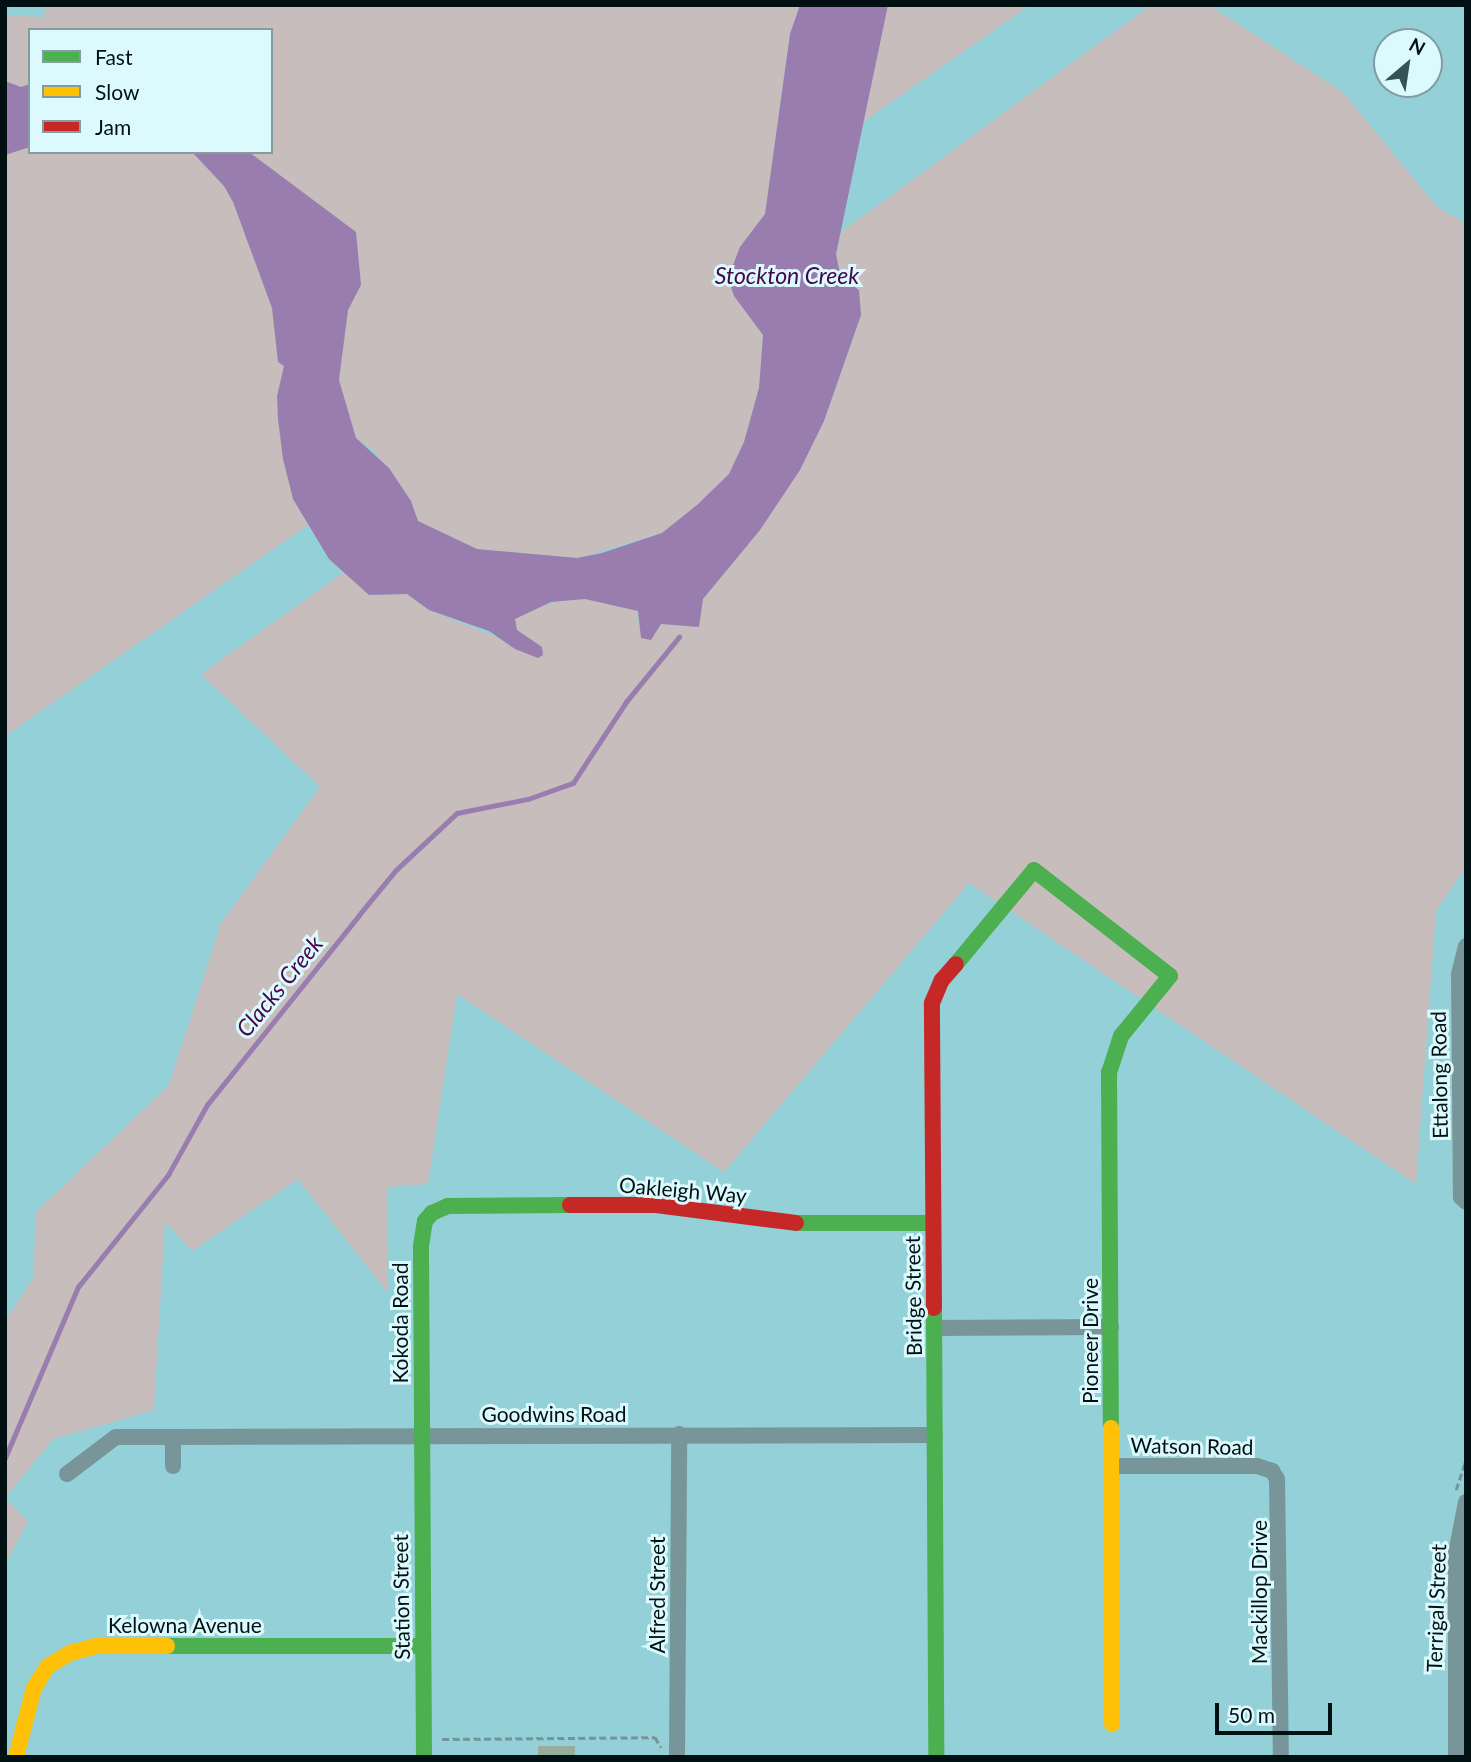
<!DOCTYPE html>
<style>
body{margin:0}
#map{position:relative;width:1471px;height:1762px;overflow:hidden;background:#93d0d8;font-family:Lato,sans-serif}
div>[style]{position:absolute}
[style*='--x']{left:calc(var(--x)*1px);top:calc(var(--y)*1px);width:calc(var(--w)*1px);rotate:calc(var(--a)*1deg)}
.green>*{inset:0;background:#c6bdbc}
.water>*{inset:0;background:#997dae}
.stream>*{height:4.5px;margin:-2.25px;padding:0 2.25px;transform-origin:2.25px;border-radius:2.25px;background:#997dae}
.building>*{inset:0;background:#99ad9e;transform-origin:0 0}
.path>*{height:2.5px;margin-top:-1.25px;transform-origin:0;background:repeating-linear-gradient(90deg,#749498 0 7px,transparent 0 10.5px)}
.street>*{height:16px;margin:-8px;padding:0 8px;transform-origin:8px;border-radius:8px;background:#789599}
.fast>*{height:16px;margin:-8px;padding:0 8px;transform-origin:8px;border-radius:8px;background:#4caf50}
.slow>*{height:16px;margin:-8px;padding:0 8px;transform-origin:8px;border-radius:8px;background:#ffc107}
.jam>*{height:16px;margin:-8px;padding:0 8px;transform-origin:8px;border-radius:8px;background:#c62828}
span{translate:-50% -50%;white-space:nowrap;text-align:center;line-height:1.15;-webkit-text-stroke:6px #dcfafe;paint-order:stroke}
.street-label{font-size:21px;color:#001013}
.water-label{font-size:23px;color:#450548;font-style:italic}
.frame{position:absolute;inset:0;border:7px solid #001013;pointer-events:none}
.legend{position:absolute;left:28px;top:28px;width:245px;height:126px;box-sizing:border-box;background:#dcfafe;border:2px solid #849ca0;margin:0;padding:9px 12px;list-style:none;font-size:21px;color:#001013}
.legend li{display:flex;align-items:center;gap:14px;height:35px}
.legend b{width:35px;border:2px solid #849ca0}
.north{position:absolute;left:1373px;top:28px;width:70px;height:70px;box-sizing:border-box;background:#dcfafe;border:2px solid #849ca0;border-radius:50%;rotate:29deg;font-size:19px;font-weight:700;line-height:28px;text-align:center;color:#001013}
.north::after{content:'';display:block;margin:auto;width:24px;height:32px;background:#335358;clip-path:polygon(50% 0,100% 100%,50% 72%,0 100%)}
.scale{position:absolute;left:1215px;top:1703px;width:117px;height:32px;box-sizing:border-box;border:4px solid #001013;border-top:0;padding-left:9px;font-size:21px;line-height:24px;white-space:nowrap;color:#001013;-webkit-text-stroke:5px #dcfafe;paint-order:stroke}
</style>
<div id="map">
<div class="green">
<i style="clip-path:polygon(45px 5px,800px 5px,790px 34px,765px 214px,740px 247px,734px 296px,763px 335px,759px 388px,744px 442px,729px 474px,697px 505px,662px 533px,578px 558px,477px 549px,418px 521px,411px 500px,373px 450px,356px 438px,339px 380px,348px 310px,361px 285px,356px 233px,249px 152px,271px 152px,271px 30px,30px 30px,30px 84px,22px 87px,5px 81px,5px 15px,44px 17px)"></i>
<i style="clip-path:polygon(888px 5px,1030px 5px,863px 122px)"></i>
<i style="clip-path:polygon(1151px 5px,1209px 5px,1344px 93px,1436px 206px,1466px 224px,1466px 866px,1436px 911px,1416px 1184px,969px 883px,724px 1172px,457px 994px,428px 1184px,387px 1187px,387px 1292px,298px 1179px,192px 1251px,165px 1222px,154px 1410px,53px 1439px,5px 1498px,28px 1521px,5px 1565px,5px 1322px,33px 1278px,36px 1212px,169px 1085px,221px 923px,320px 787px,201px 674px,344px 572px,369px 595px,407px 594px,429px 610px,501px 639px,532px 639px,517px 630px,515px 619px,525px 612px,562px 600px,585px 599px,638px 611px,639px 628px,661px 624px,699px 626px,703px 599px,760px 530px,824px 421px,861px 315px,859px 290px,848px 282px,839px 269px,836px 254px,841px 232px)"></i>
<i style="clip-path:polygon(30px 147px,30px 152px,192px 152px,224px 186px,233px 202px,272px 308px,284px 366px,277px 396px,293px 499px,308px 525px,5px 736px,5px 155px)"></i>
</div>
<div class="water">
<i style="clip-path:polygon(800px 5px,888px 5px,836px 254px,839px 269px,848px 282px,859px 290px,861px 315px,824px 421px,800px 470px,760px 530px,703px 599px,699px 627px,661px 624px,651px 640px,641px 638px,638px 611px,585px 599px,551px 602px,515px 619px,517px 630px,542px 647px,543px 655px,538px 658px,515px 649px,489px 631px,429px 610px,407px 594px,369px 595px,329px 559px,293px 499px,283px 459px,278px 419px,277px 396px,284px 366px,278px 362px,272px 308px,233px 202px,224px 186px,192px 152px,249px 152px,356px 232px,361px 285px,348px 310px,339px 380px,356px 438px,389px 468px,411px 501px,418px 521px,477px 549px,577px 558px,602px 553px,662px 533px,697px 505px,729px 474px,744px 442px,759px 388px,763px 335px,734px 296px,728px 278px,740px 247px,765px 214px,790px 34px)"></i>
<i style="clip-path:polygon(5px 81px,21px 87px,30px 84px,30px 147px,5px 155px)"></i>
</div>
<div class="stream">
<i style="--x:5;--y:1458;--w:186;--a:-66.9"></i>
<i style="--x:78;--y:1287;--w:144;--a:-51.2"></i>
<i style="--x:168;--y:1175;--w:80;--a:-60.9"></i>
<i style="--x:207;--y:1105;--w:243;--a:-51.3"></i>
<i style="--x:359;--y:915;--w:58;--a:-50.6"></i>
<i style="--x:396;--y:870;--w:83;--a:-43.1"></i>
<i style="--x:457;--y:813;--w:72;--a:-11.2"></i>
<i style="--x:528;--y:799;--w:48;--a:-19.6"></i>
<i style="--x:573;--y:783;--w:97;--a:-56.8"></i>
<i style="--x:626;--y:702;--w:84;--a:-50.8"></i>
</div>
<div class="building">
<i style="left:575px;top:1746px;width:11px;height:37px;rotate:90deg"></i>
</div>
<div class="path">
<i style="--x:1456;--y:1490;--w:32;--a:-72"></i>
<i style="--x:399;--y:1628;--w:18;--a:-74"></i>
<i style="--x:442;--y:1739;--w:213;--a:-0.5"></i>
<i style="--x:655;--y:1737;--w:12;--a:59"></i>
</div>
<div class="street">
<i style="--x:1466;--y:946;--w:30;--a:104"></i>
<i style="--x:1459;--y:975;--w:222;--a:89.5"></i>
<i style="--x:1461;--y:1197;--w:7;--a:45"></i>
<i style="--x:934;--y:1328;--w:177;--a:-0.3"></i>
<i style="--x:173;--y:1466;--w:29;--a:-90"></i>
<i style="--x:173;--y:1437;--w:762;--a:-0.15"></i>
<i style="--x:1112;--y:1466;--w:145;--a:0"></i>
<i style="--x:1257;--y:1466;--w:16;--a:18"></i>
<i style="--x:1272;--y:1471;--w:9;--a:58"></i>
<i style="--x:1277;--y:1479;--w:278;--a:89.2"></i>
<i style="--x:67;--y:1474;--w:61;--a:-37.1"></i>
<i style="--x:116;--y:1437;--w:57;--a:0"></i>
<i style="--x:677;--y:1757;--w:323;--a:-89.6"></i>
<i style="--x:1456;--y:1757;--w:204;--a:-90"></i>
<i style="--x:1456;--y:1553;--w:52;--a:-78.9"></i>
</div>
<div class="fast">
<i style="--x:956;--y:964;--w:122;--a:-50.3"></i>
<i style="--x:1034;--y:870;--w:172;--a:37.9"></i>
<i style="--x:1170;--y:976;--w:77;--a:129.2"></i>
<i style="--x:1121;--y:1036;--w:38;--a:108"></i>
<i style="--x:1109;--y:1072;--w:356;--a:89.7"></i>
<i style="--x:796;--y:1223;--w:137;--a:0"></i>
<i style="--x:934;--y:1308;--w:449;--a:89.7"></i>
<i style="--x:167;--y:1646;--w:256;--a:0"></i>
<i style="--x:424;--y:1757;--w:511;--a:-90.34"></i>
<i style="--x:421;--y:1246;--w:25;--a:-81"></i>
<i style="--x:425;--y:1221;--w:11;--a:-49"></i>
<i style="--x:432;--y:1213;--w:17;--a:-24"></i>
<i style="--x:448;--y:1206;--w:122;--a:-0.5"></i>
</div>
<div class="slow">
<i style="--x:1111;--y:1428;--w:296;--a:89.8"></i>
<i style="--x:16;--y:1757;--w:71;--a:-75.4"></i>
<i style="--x:34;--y:1688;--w:26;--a:-58"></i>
<i style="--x:48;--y:1666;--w:26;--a:-31"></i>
<i style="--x:70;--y:1653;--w:28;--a:-15"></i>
<i style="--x:97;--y:1646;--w:70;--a:0"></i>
</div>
<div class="jam">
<i style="--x:570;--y:1205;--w:86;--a:0"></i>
<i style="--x:656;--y:1205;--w:141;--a:7.3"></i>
<i style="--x:934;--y:1308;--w:305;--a:-90.4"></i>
<i style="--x:932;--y:1003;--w:25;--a:-67"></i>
<i style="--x:942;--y:980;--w:21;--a:-49"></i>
</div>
<div class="street-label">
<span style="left:1439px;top:1075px;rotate:-91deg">Ettalong Road</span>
<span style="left:683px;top:1190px;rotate:5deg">Oakleigh Way</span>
<span style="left:913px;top:1296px;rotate:-91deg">Bridge Street</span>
<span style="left:400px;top:1323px;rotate:-90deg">Kokoda Road</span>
<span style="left:1090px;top:1341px;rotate:-90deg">Pioneer Drive</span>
<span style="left:554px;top:1414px">Goodwins Road</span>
<span style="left:1192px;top:1446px;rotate:1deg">Watson Road</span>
<span style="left:1259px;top:1592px;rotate:-90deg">Mackillop Drive</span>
<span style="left:657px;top:1595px;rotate:-90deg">Alfred Street</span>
<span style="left:401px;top:1597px;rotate:-91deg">Station Street</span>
<span style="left:1436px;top:1608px;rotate:-88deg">Terrigal Street</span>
<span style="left:185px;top:1625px">Kelowna Avenue</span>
</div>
<div class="water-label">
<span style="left:787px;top:275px">Stockton Creek</span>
<span style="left:279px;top:986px;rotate:-51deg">Clacks Creek</span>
</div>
<div class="frame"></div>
<ul class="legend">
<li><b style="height:9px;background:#4caf50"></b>Fast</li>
<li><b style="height:9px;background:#ffc107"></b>Slow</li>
<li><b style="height:9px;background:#c62828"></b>Jam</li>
</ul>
<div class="north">N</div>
<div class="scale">50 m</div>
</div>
